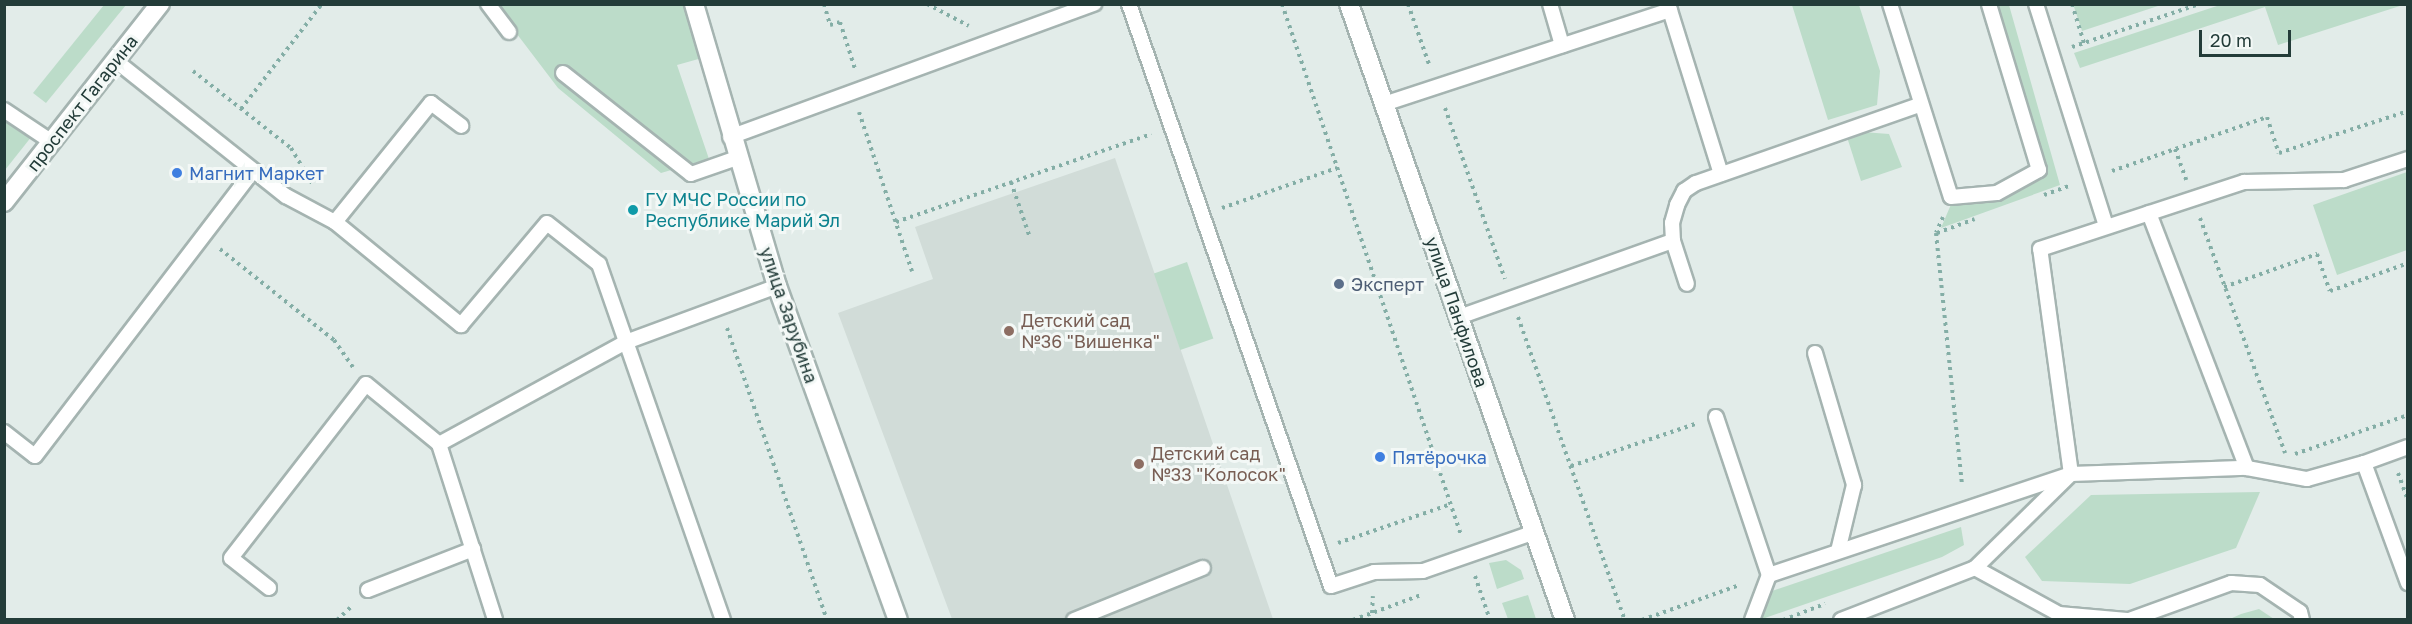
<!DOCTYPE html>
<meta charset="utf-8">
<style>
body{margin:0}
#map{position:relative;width:2412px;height:624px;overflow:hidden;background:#e2ece9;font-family:"Golos Text",sans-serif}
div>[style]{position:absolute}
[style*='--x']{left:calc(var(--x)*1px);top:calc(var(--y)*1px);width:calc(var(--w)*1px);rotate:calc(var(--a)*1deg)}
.built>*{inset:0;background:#d1dcd8}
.green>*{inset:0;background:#bcdcc9;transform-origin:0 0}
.path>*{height:4px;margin-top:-2px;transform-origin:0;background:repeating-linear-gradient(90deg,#84aea6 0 3px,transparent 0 7.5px)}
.roads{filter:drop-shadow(2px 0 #a5b4b1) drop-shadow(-2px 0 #a5b4b1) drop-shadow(0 2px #a5b4b1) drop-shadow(0 -2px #a5b4b1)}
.lane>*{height:14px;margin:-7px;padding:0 7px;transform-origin:7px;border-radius:7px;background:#fff}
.street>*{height:18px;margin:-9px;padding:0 9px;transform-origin:9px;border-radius:9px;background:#fff}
.secondary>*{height:18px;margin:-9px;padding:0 9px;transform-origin:9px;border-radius:9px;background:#fff}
.dots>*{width:16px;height:16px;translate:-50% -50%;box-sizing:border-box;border:3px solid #f3f8f6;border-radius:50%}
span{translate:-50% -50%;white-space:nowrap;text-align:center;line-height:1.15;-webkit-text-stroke:6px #f3f8f6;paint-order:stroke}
.street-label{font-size:18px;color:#233c39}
.shop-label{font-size:18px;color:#366cbe}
.left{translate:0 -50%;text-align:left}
.culture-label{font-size:18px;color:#0d838f}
.service-label{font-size:18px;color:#4e5e75}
.education-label{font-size:18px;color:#785e54}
.frame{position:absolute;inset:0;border:6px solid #233c39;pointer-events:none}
.scale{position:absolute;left:2199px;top:30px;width:92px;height:27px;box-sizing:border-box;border:3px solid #233c39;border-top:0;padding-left:8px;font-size:18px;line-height:21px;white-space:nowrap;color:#233c39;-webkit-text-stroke:4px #f3f8f6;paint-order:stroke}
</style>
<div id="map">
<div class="built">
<i style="clip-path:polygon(1115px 158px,1273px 619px,952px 619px,838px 313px,933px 279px,915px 227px)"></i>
</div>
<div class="green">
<i style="clip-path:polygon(2073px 4px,2161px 4px,2161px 5px,2082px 31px)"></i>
<i style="clip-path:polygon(104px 5px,126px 5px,46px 103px,33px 93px)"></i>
<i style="clip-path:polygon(495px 5px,684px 5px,702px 58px,677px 65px,709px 159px,661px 173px,558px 88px)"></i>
<i style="clip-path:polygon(1792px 5px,1859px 5px,1880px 71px,1877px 105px,1828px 120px)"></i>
<i style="clip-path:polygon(1993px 5px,2009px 5px,2060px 185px,1941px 228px,1952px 202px,1962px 205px,1997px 198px,2027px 181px,2045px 177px)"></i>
<i style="clip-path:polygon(2220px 5px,2220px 4px,2403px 5px,2278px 45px,2265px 7px,2080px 68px,2074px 53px)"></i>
<i style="clip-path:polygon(7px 120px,32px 136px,5px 170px,5px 124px)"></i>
<i style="clip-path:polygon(1863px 132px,1889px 134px,1902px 167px,1861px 181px,1847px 137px)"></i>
<i style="clip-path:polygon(2407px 172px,2407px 250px,2337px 275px,2313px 205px)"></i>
<i style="left:1187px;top:262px;width:81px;height:35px;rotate:71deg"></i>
<i style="clip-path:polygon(2260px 492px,2236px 548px,2130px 584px,2042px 581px,2025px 557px,2091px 495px)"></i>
<i style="clip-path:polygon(1961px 527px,1964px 545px,1942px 557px,1762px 619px,1772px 591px)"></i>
<i style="clip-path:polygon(1506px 560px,1521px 570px,1524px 579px,1497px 589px,1489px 563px)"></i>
<i style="clip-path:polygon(1528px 595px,1536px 619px,1508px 619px,1502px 603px)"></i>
<i style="clip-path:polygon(2259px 609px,2274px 619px,2230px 619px,2241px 614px)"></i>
</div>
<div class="path">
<i style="--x:824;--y:4;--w:22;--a:74"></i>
<i style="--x:830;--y:25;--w:10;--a:-17"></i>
<i style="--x:840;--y:22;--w:49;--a:72.3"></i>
<i style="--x:927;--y:4;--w:47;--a:27.6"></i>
<i style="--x:1282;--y:4;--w:560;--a:71.37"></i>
<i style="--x:1408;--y:4;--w:67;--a:70.8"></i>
<i style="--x:2072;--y:4;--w:41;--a:72.9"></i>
<i style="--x:2072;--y:47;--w:134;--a:-18.7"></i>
<i style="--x:193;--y:71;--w:125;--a:38.2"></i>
<i style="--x:291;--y:148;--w:43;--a:59.3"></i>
<i style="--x:1445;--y:108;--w:181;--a:70.7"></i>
<i style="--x:241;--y:109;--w:133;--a:-52.4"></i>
<i style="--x:859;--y:112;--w:168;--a:71.6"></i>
<i style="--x:2175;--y:149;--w:33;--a:70"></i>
<i style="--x:2112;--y:171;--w:164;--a:-19.2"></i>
<i style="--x:2267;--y:117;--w:38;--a:72"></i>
<i style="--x:2279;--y:153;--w:136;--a:-18"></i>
<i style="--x:1011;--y:182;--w:56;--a:71.2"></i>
<i style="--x:2044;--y:195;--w:29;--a:-20"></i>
<i style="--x:1222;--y:208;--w:122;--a:-19.2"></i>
<i style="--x:1943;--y:217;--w:17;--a:114"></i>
<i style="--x:1936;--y:233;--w:254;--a:84.1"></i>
<i style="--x:2200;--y:218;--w:250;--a:70.1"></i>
<i style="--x:896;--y:222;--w:270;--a:-19"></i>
<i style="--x:1937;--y:233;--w:40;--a:-20.2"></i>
<i style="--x:220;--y:249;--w:146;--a:38.6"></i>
<i style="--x:334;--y:340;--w:33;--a:55"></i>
<i style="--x:2224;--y:287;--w:99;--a:-19.5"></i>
<i style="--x:2317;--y:254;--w:39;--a:71"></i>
<i style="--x:2330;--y:291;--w:83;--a:-19.7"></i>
<i style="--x:1518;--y:317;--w:321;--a:70.6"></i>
<i style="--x:727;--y:328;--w:309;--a:71.1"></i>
<i style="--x:2295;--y:454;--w:120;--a:-19"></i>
<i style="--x:1571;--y:466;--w:131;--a:-18.7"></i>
<i style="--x:2398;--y:473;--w:29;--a:70"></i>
<i style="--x:1338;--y:543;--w:120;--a:-19"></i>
<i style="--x:1475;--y:576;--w:46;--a:71.2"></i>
<i style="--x:1372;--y:613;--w:17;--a:-87"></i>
<i style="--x:337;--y:620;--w:22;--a:-43"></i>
<i style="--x:1353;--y:620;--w:72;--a:-20.2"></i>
<i style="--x:1642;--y:620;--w:104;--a:-19.7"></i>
<i style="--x:1783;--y:620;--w:45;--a:-20.9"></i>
</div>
<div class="roads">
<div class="lane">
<i style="--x:488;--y:4;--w:35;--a:53"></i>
<i style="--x:1129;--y:4;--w:616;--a:70.86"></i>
<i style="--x:1331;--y:586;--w:45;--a:-18"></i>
<i style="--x:1374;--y:572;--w:49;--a:-1.2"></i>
<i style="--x:1423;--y:571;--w:119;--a:-19.2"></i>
<i style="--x:1550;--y:4;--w:43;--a:73.7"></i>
<i style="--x:1668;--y:4;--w:178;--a:72.7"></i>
<i style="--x:1890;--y:4;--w:202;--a:72.5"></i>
<i style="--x:1951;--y:197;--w:46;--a:-5"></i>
<i style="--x:1997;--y:193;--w:48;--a:-28.7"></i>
<i style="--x:2039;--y:170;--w:173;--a:-106.8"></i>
<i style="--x:2036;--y:4;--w:233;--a:72.5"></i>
<i style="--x:116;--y:61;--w:217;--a:38.5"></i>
<i style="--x:286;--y:196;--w:55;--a:28"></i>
<i style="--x:335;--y:222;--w:153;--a:-51.1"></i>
<i style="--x:431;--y:103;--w:38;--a:37"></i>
<i style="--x:563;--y:73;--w:163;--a:38.3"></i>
<i style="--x:691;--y:174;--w:49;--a:-19.2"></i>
<i style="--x:1384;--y:104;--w:301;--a:-18.2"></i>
<i style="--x:4;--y:110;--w:58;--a:33.7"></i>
<i style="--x:730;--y:137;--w:388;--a:-20.1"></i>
<i style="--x:2149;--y:213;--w:273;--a:69"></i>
<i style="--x:2247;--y:468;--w:61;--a:10.4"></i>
<i style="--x:2307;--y:479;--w:59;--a:-15.7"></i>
<i style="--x:2364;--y:463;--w:128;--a:69.9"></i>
<i style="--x:335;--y:222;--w:163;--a:39.3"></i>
<i style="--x:461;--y:325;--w:133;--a:-49.9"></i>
<i style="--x:547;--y:223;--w:66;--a:38.3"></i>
<i style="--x:599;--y:264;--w:377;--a:70.8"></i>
<i style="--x:1673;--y:241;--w:45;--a:72"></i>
<i style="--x:1459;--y:317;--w:227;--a:-19.6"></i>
<i style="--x:1673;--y:241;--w:18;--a:-93"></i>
<i style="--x:1672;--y:223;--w:19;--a:-74"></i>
<i style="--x:1677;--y:205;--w:16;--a:-63"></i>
<i style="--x:1684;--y:191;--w:14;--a:-34"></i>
<i style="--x:1696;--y:183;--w:238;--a:-19.3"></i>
<i style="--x:1815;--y:353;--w:138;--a:73.5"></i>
<i style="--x:1854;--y:485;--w:68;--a:103.6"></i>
<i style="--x:1716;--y:417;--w:167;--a:71.5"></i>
<i style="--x:4;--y:432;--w:39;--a:38"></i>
<i style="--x:35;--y:456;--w:359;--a:-52.6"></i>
<i style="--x:439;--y:444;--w:213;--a:-28.6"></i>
<i style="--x:626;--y:342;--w:161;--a:-20.3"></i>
<i style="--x:2364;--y:463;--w:47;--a:-20"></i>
<i style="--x:1975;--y:568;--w:96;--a:28.7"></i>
<i style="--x:2059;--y:614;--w:68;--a:5"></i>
<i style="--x:269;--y:588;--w:48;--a:-141.7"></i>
<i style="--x:231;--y:558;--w:220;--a:-52.2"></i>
<i style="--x:366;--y:384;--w:94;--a:39.4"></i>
<i style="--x:439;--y:444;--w:185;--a:72.3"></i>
<i style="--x:368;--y:590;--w:113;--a:-21.3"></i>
<i style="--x:1074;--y:620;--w:139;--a:-22"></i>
<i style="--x:1752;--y:620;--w:48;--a:-69.3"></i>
<i style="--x:1769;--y:575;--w:318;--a:-18.5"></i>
<i style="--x:2071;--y:474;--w:227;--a:-97.8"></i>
<i style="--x:2040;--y:249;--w:215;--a:-18.2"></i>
<i style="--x:2244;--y:182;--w:100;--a:-1.1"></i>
<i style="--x:2344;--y:180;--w:67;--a:-18.2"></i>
<i style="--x:1841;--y:620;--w:144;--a:-21.2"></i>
<i style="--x:1975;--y:568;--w:134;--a:-44.4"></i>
<i style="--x:2071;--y:474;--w:176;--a:-2"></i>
<i style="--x:2129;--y:620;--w:109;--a:-19.9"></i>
<i style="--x:2231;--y:583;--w:29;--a:4"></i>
<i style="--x:2260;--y:585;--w:48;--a:34"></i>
<i style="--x:2300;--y:612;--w:8;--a:76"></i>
</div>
<div class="street">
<i style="--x:694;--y:4;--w:294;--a:73.6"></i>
<i style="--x:777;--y:286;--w:355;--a:70.1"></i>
</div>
<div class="secondary">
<i style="--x:1349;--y:4;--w:653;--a:70.68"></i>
<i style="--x:4;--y:202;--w:252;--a:-51.8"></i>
</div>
</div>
<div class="dots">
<i style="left:177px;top:173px;background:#3f7fe0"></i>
<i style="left:633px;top:210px;background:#0f9aa8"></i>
<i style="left:1339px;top:284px;background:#5c6f8a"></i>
<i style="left:1009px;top:331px;background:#8d6e63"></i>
<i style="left:1380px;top:457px;background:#3f7fe0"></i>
<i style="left:1139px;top:464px;background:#8d6e63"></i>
</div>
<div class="street-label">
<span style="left:82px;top:103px;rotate:-52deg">проспект Гагарина</span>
<span style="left:1457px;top:312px;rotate:71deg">улица Панфилова</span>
<span style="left:789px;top:315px;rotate:71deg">улица Зарубина</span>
</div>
<div class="shop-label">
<span class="left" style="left:189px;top:173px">Магнит Маркет</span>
<span class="left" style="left:1392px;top:457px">Пятёрочка</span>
</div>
<div class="culture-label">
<span class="left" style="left:645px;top:210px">ГУ МЧС России по<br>Республике Марий Эл</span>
</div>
<div class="service-label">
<span class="left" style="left:1351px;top:284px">Эксперт</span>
</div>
<div class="education-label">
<span class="left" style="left:1021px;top:331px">Детский сад<br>№36 "Вишенка"</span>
<span class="left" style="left:1151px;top:464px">Детский сад<br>№33 "Колосок"</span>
</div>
<div class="frame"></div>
<div class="scale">20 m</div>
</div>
